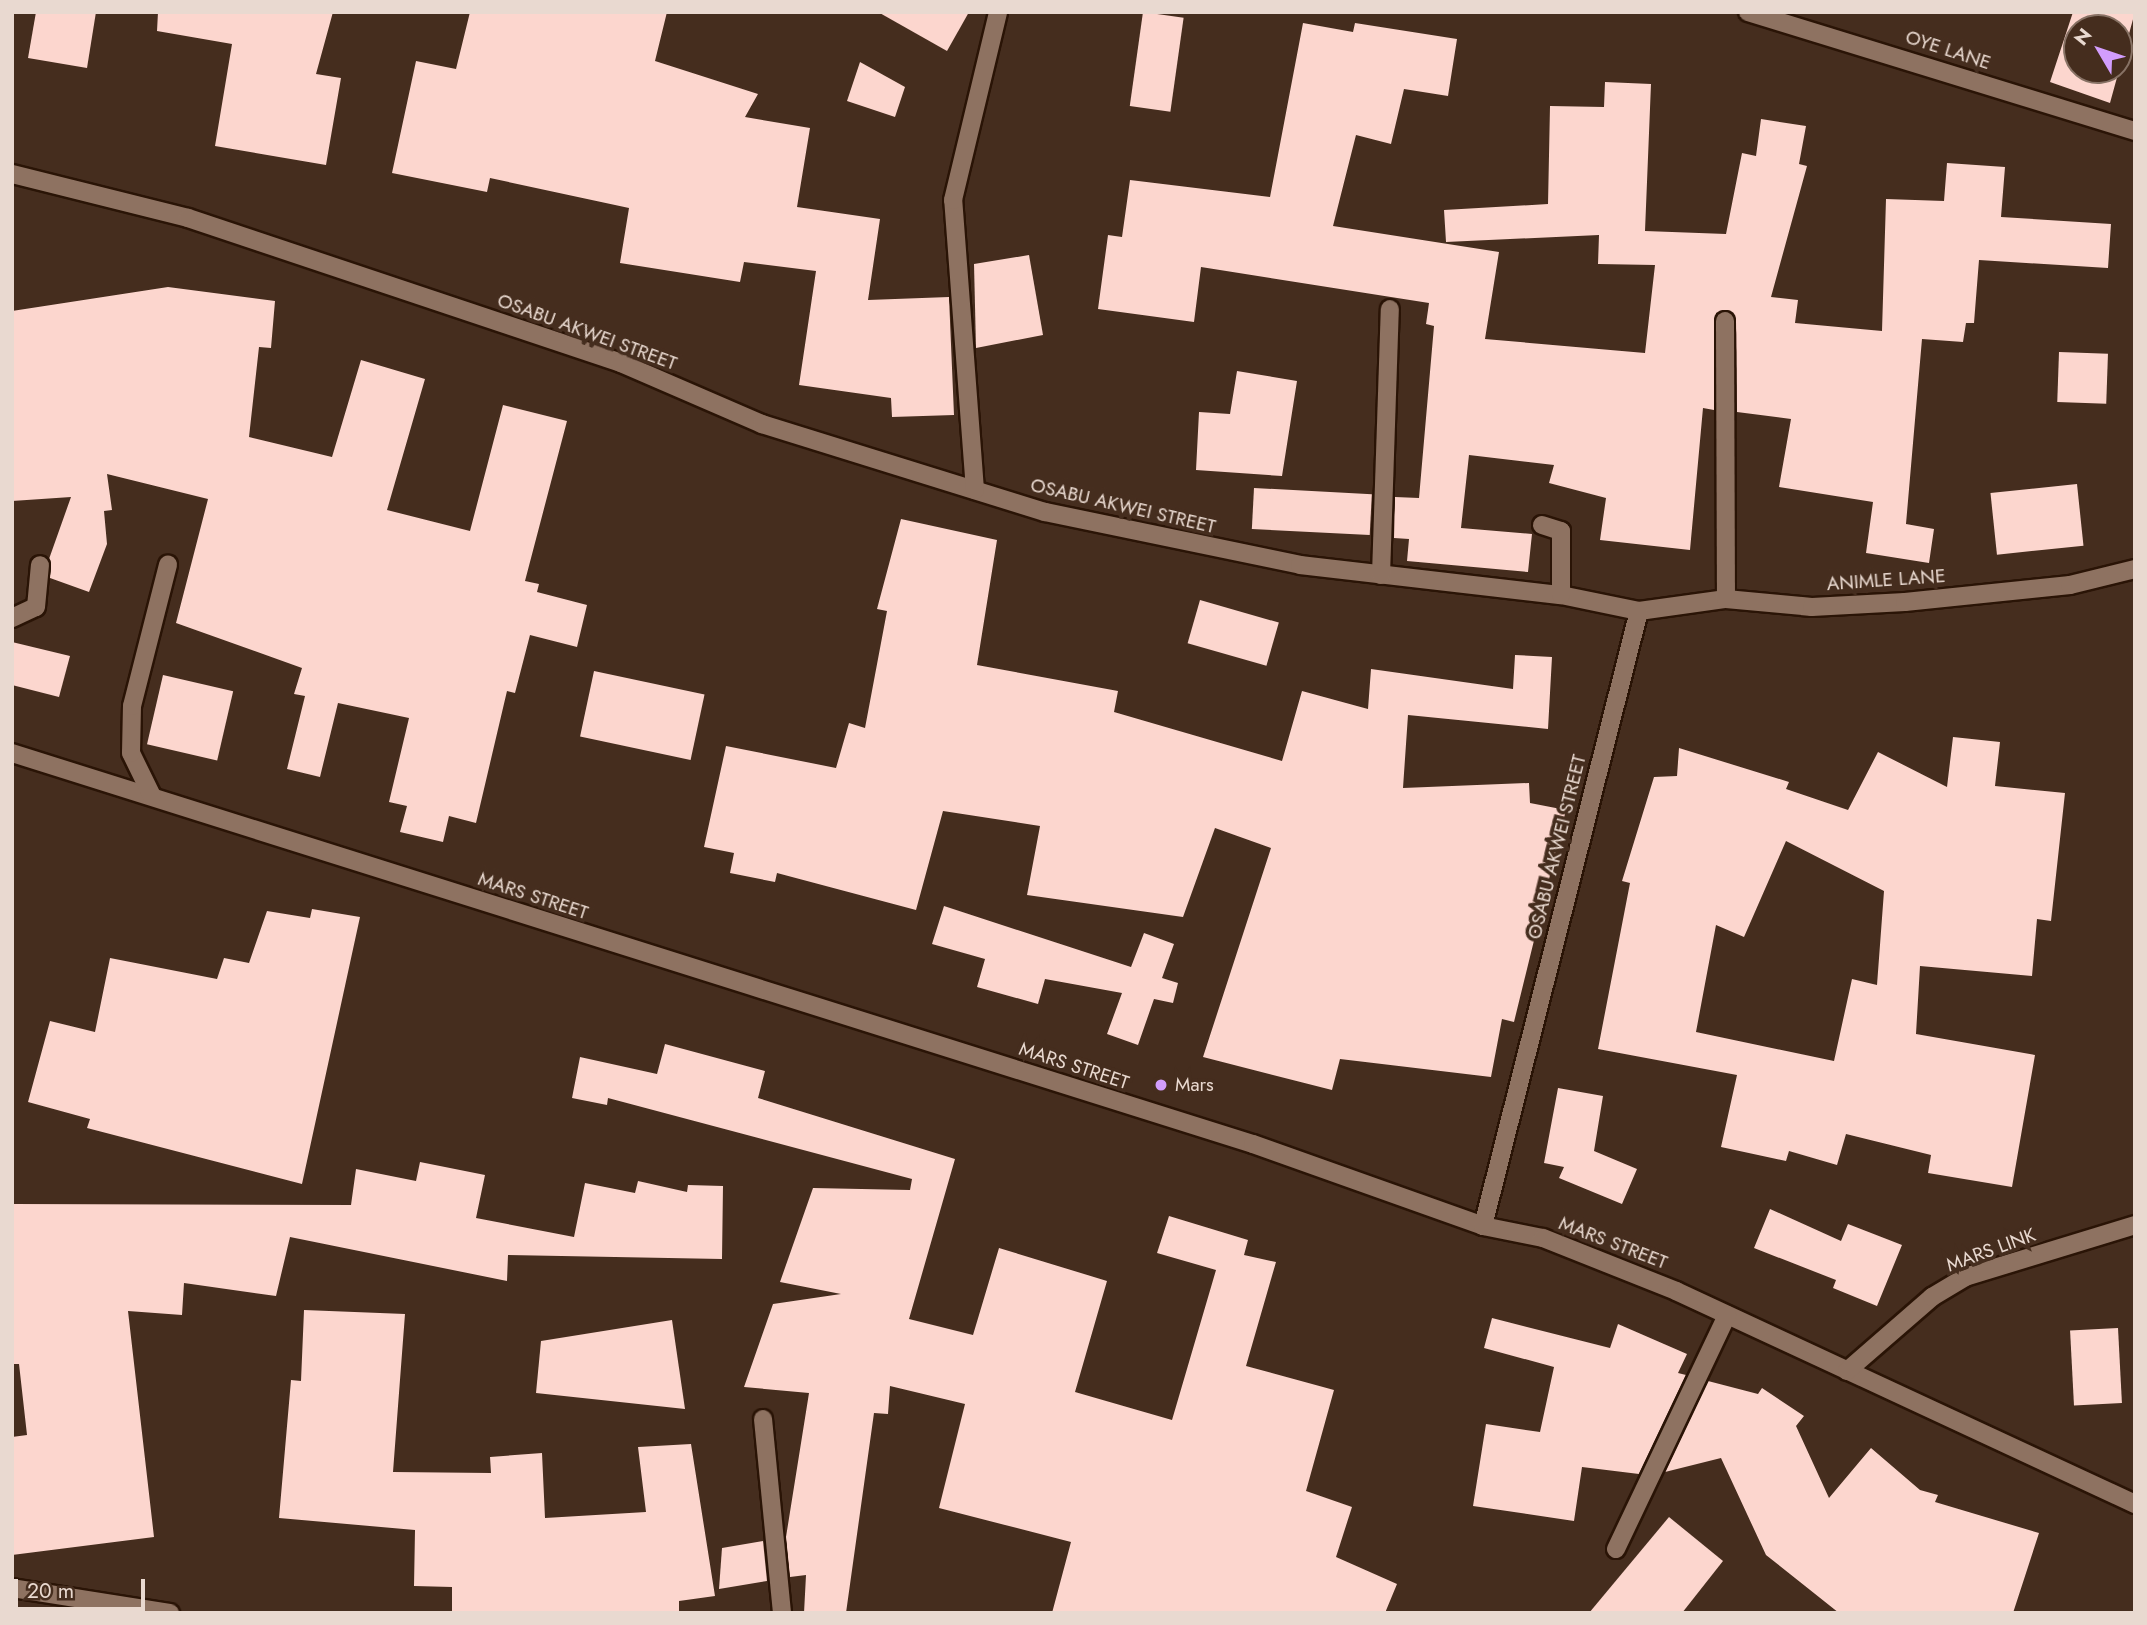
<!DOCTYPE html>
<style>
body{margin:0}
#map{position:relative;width:2147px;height:1625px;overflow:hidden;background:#452d1e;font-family:Jost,sans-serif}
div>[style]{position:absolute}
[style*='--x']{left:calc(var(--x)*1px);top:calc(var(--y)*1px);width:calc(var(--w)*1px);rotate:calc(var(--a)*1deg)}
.building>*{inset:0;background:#fcd6ce;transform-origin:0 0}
.roads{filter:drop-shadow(2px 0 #2a1406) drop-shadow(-2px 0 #2a1406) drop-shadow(0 2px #2a1406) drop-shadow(0 -2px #2a1406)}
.minor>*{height:18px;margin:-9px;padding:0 9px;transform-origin:9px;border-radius:9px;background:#8e7261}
.dots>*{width:19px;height:19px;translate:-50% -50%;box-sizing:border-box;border:4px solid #452d1e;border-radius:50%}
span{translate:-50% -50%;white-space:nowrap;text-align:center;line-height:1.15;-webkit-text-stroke:7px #452d1e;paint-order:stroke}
.street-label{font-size:19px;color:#e9d9d0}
.poi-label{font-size:19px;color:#e9d9d0}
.left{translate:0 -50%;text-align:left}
.frame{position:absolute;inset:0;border:14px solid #e9d9d0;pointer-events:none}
.north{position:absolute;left:2063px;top:14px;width:70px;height:70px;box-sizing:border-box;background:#452d1e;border:2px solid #877265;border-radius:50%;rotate:309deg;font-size:19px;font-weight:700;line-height:28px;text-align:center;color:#e9d9d0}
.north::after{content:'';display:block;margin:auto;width:24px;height:32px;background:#d29dfd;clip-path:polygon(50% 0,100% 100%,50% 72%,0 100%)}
.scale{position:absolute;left:14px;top:1579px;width:131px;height:32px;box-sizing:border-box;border:4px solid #e9d9d0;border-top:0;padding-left:9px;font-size:21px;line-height:24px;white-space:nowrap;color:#e9d9d0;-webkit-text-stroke:5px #452d1e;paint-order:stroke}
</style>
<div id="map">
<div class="building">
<i style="clip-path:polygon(36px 12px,96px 12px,87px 68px,28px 58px)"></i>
<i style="clip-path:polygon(158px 12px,333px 12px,316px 74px,341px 78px,326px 165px,215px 146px,232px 44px,157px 31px)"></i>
<i style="clip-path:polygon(470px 12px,667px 12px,655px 61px,758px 94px,745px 117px,810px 128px,797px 207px,880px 219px,868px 300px,949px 297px,954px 415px,892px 417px,891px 398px,799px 385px,816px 271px,744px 262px,740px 282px,620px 263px,629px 208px,490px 178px,487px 192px,392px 173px,416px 61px,456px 69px)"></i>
<i style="clip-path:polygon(878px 12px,969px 12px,947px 51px)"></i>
<i style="left:1143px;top:12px;width:41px;height:95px;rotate:8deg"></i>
<i style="clip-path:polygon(evenodd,2073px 12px,2135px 12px,2110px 103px,2050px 82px,2073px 12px,2077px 28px,2119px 28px,2119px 70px,2077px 70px,2077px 28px)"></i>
<i style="clip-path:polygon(1303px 23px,1353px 32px,1355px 23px,1457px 39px,1448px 96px,1404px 89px,1391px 144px,1356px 135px,1333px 226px,1499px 252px,1485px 339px,1645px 353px,1655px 265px,1598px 264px,1599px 235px,1446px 242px,1444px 210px,1548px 204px,1550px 106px,1604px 107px,1605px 82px,1651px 84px,1645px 231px,1726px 234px,1742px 153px,1756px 156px,1761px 119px,1806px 126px,1799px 164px,1807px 166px,1771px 297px,1798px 300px,1795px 323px,1882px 331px,1886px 199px,1944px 201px,1947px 163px,2005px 167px,2001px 217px,2111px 224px,2108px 268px,1979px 260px,1974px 323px,1966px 323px,1963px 342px,1922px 339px,1906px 524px,1934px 529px,1929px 563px,1866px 553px,1873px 502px,1779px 487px,1791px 419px,1737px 412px,1736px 321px,1726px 310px,1714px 320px,1714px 410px,1703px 408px,1690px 550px,1600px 540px,1606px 498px,1549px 483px,1554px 465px,1469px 455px,1461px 528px,1532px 534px,1528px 572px,1407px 561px,1409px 539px,1394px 538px,1395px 497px,1419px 498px,1434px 326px,1426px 324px,1429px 303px,1201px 267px,1194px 322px,1098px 309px,1108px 235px,1122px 237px,1130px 180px,1270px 197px)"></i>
<i style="clip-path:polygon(860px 62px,905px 87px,895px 117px,847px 101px)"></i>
<i style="clip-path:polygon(1029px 255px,1043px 335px,976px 348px,974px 264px)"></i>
<i style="clip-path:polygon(168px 287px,275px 301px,271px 348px,259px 347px,249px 437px,332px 457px,361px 360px,425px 379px,387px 510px,470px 531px,503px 405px,567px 421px,525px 581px,539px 584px,537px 592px,587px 605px,577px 647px,530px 635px,515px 693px,507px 691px,476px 823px,449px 816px,443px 842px,400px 832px,407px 806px,389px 802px,409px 718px,338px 703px,320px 777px,287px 769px,305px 696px,294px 694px,302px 668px,176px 623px,208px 499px,107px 474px,112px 510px,104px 511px,107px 544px,89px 592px,50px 578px,49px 559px,71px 497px,12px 501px,12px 311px)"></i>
<i style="left:2059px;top:352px;width:49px;height:50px;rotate:2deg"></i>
<i style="clip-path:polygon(1237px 371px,1297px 381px,1282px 476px,1196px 470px,1199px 412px,1230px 414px)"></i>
<i style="left:2077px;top:484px;width:62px;height:87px;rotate:84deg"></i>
<i style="left:1254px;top:488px;width:118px;height:41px;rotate:3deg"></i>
<i style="clip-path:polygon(901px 519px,997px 540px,977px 665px,1118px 691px,1114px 712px,1282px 761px,1302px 691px,1368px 709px,1371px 669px,1513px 689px,1515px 655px,1552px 657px,1548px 729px,1408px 715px,1403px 788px,1529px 783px,1530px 803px,1566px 810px,1514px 1022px,1502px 1019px,1491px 1077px,1340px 1059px,1332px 1090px,1203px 1057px,1271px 848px,1215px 828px,1183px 917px,1027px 895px,1040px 826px,943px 811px,916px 910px,777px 873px,775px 882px,730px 873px,734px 853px,704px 847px,726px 746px,836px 768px,849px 723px,865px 728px,887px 611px,877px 609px)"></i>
<i style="left:1200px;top:600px;width:82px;height:45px;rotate:16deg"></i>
<i style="clip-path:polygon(12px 642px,70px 656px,59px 697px,12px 685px)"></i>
<i style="left:594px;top:671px;width:113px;height:67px;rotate:12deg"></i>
<i style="left:163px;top:675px;width:72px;height:71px;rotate:13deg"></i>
<i style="clip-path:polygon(evenodd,1953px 737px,2000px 742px,1995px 786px,2065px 793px,2051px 921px,2037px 919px,2032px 976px,1920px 966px,1916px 1034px,2035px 1055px,2012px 1187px,1928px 1173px,1931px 1155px,1846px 1134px,1837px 1165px,1789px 1151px,1786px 1161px,1721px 1147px,1737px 1075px,1598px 1049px,1630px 883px,1622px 881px,1654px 777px,1677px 776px,1679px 748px,1789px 782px,1786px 789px,1848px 810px,1878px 752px,1947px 787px,1953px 737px,1786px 841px,1884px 891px,1877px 985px,1852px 979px,1834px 1061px,1696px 1032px,1716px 925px,1744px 937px,1786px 841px)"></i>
<i style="clip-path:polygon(944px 906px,1131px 967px,1144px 933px,1174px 944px,1162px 978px,1178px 983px,1173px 1003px,1154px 999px,1138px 1045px,1107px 1034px,1122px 993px,1045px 979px,1038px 1004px,977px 987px,985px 959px,932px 944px)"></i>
<i style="clip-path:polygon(312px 909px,360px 917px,302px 1184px,87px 1128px,90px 1119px,28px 1102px,50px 1021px,95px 1032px,110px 958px,217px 979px,224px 958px,249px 963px,267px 911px,310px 918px)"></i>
<i style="clip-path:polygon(665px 1044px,765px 1071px,758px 1098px,955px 1159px,909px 1319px,973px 1335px,999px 1248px,1107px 1281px,1075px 1392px,1172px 1420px,1216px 1270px,1157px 1253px,1169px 1216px,1248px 1240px,1244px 1255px,1276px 1262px,1246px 1366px,1334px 1390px,1306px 1491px,1352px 1507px,1336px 1557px,1397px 1584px,1385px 1613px,1052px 1613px,1071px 1542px,939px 1508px,965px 1404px,890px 1386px,888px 1414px,874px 1413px,846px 1613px,804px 1613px,806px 1575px,790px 1577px,786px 1537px,809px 1393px,744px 1387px,773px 1304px,841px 1294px,780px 1282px,813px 1188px,910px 1190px,912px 1179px,608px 1098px,607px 1105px,572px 1098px,580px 1057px,657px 1074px)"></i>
<i style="clip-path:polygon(1558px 1088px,1603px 1096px,1594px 1151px,1637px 1169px,1622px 1204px,1559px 1178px,1564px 1167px,1544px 1163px)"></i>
<i style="clip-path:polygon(420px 1162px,485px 1175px,476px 1218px,574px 1237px,585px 1183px,635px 1193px,638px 1181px,687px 1192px,688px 1185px,723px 1186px,722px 1259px,508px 1255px,507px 1281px,290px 1237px,276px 1296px,184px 1283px,182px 1315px,128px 1311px,154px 1537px,12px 1555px,12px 1437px,27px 1435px,19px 1364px,12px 1364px,12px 1204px,351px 1205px,356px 1169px,416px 1181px)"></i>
<i style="clip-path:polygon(1770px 1209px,1841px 1241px,1848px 1224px,1902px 1245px,1877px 1306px,1833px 1288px,1836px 1280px,1754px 1248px)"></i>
<i style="clip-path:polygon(304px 1310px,405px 1314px,393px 1472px,491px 1473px,490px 1457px,542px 1453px,545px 1518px,646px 1512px,638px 1447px,691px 1444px,715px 1596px,679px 1601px,679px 1613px,452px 1613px,452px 1587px,414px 1586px,415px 1530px,279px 1518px,291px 1380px,301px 1381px)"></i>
<i style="clip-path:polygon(1492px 1318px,1610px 1348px,1618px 1324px,1687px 1354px,1678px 1373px,1686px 1375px,1639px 1474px,1582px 1467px,1574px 1521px,1473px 1506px,1486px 1424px,1540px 1432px,1554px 1367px,1484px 1348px)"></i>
<i style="clip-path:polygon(672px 1320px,685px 1409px,536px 1393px,541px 1341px)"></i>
<i style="left:2118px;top:1328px;width:75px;height:48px;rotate:87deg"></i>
<i style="clip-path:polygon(1708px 1381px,1758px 1394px,1762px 1388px,1804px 1416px,1796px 1426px,1829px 1498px,1871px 1448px,1920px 1490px,1938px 1495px,1935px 1502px,2039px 1533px,2013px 1613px,1839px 1613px,1766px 1555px,1721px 1458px,1665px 1472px)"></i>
<i style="clip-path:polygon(1669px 1517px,1723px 1561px,1682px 1613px,1589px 1613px)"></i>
<i style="clip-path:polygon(763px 1541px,767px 1581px,719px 1589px,722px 1548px)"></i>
</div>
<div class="roads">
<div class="minor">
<i style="--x:1748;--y:12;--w:405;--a:17.1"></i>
<i style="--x:12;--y:174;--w:181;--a:14"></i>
<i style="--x:188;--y:218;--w:457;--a:18.5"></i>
<i style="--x:621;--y:363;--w:154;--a:23.4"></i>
<i style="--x:762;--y:424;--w:296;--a:17.3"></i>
<i style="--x:1045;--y:512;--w:260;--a:11.7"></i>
<i style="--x:1300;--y:565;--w:263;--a:6.6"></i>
<i style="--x:1561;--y:595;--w:80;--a:11.6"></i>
<i style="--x:1639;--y:611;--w:88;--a:-7.9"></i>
<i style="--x:1726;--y:599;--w:86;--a:5.3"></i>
<i style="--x:1812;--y:607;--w:93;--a:-3.1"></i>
<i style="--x:1905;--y:602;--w:166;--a:-5.9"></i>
<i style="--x:2070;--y:585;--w:67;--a:-13.8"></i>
<i style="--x:1725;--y:321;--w:278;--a:89.8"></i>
<i style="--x:975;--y:490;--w:291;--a:-94.3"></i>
<i style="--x:953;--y:200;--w:193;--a:-76.5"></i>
<i style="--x:1542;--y:525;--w:20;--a:18"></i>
<i style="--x:1561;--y:531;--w:64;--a:90"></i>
<i style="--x:1381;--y:575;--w:266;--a:-88.1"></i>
<i style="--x:12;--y:618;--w:26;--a:-25"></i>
<i style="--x:36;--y:607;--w:42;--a:-84.6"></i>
<i style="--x:12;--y:753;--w:1301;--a:17.49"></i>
<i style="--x:1253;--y:1144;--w:244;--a:19.6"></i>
<i style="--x:1483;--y:1226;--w:61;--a:11.3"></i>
<i style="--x:1543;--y:1238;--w:143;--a:21.7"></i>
<i style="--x:1676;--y:1291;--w:506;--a:24.89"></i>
<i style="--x:152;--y:796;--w:48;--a:-116"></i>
<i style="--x:131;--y:753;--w:47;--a:-88.8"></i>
<i style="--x:132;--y:706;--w:146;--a:-75.7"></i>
<i style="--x:1483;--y:1226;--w:634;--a:-75.77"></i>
<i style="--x:1847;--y:1371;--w:113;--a:-41"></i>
<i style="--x:1932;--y:1297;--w:39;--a:-31"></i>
<i style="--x:1965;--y:1277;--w:178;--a:-17"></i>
<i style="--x:763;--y:1419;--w:195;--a:84.4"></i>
<i style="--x:1616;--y:1549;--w:259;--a:-64.6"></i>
<i style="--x:12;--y:1588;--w:160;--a:9"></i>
</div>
</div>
<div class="dots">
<i style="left:1161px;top:1085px;background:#d29dfd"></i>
</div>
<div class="street-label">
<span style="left:1948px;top:50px;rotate:18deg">OYE LANE</span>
<span style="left:587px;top:332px;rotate:20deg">OSABU AKWEI STREET</span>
<span style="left:1123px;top:506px;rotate:13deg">OSABU AKWEI STREET</span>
<span style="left:1886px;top:580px;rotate:-4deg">ANIMLE LANE</span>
<span style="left:1557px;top:847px;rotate:-76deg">OSABU AKWEI STREET</span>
<span style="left:533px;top:896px;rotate:18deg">MARS STREET</span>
<span style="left:1074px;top:1066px;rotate:18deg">MARS STREET</span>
<span style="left:1613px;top:1243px;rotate:21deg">MARS STREET</span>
<span style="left:1991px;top:1250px;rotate:-20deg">MARS LINK</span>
</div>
<div class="poi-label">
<span class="left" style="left:1175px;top:1085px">Mars</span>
</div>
<div class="frame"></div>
<div class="north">N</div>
<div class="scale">20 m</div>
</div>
